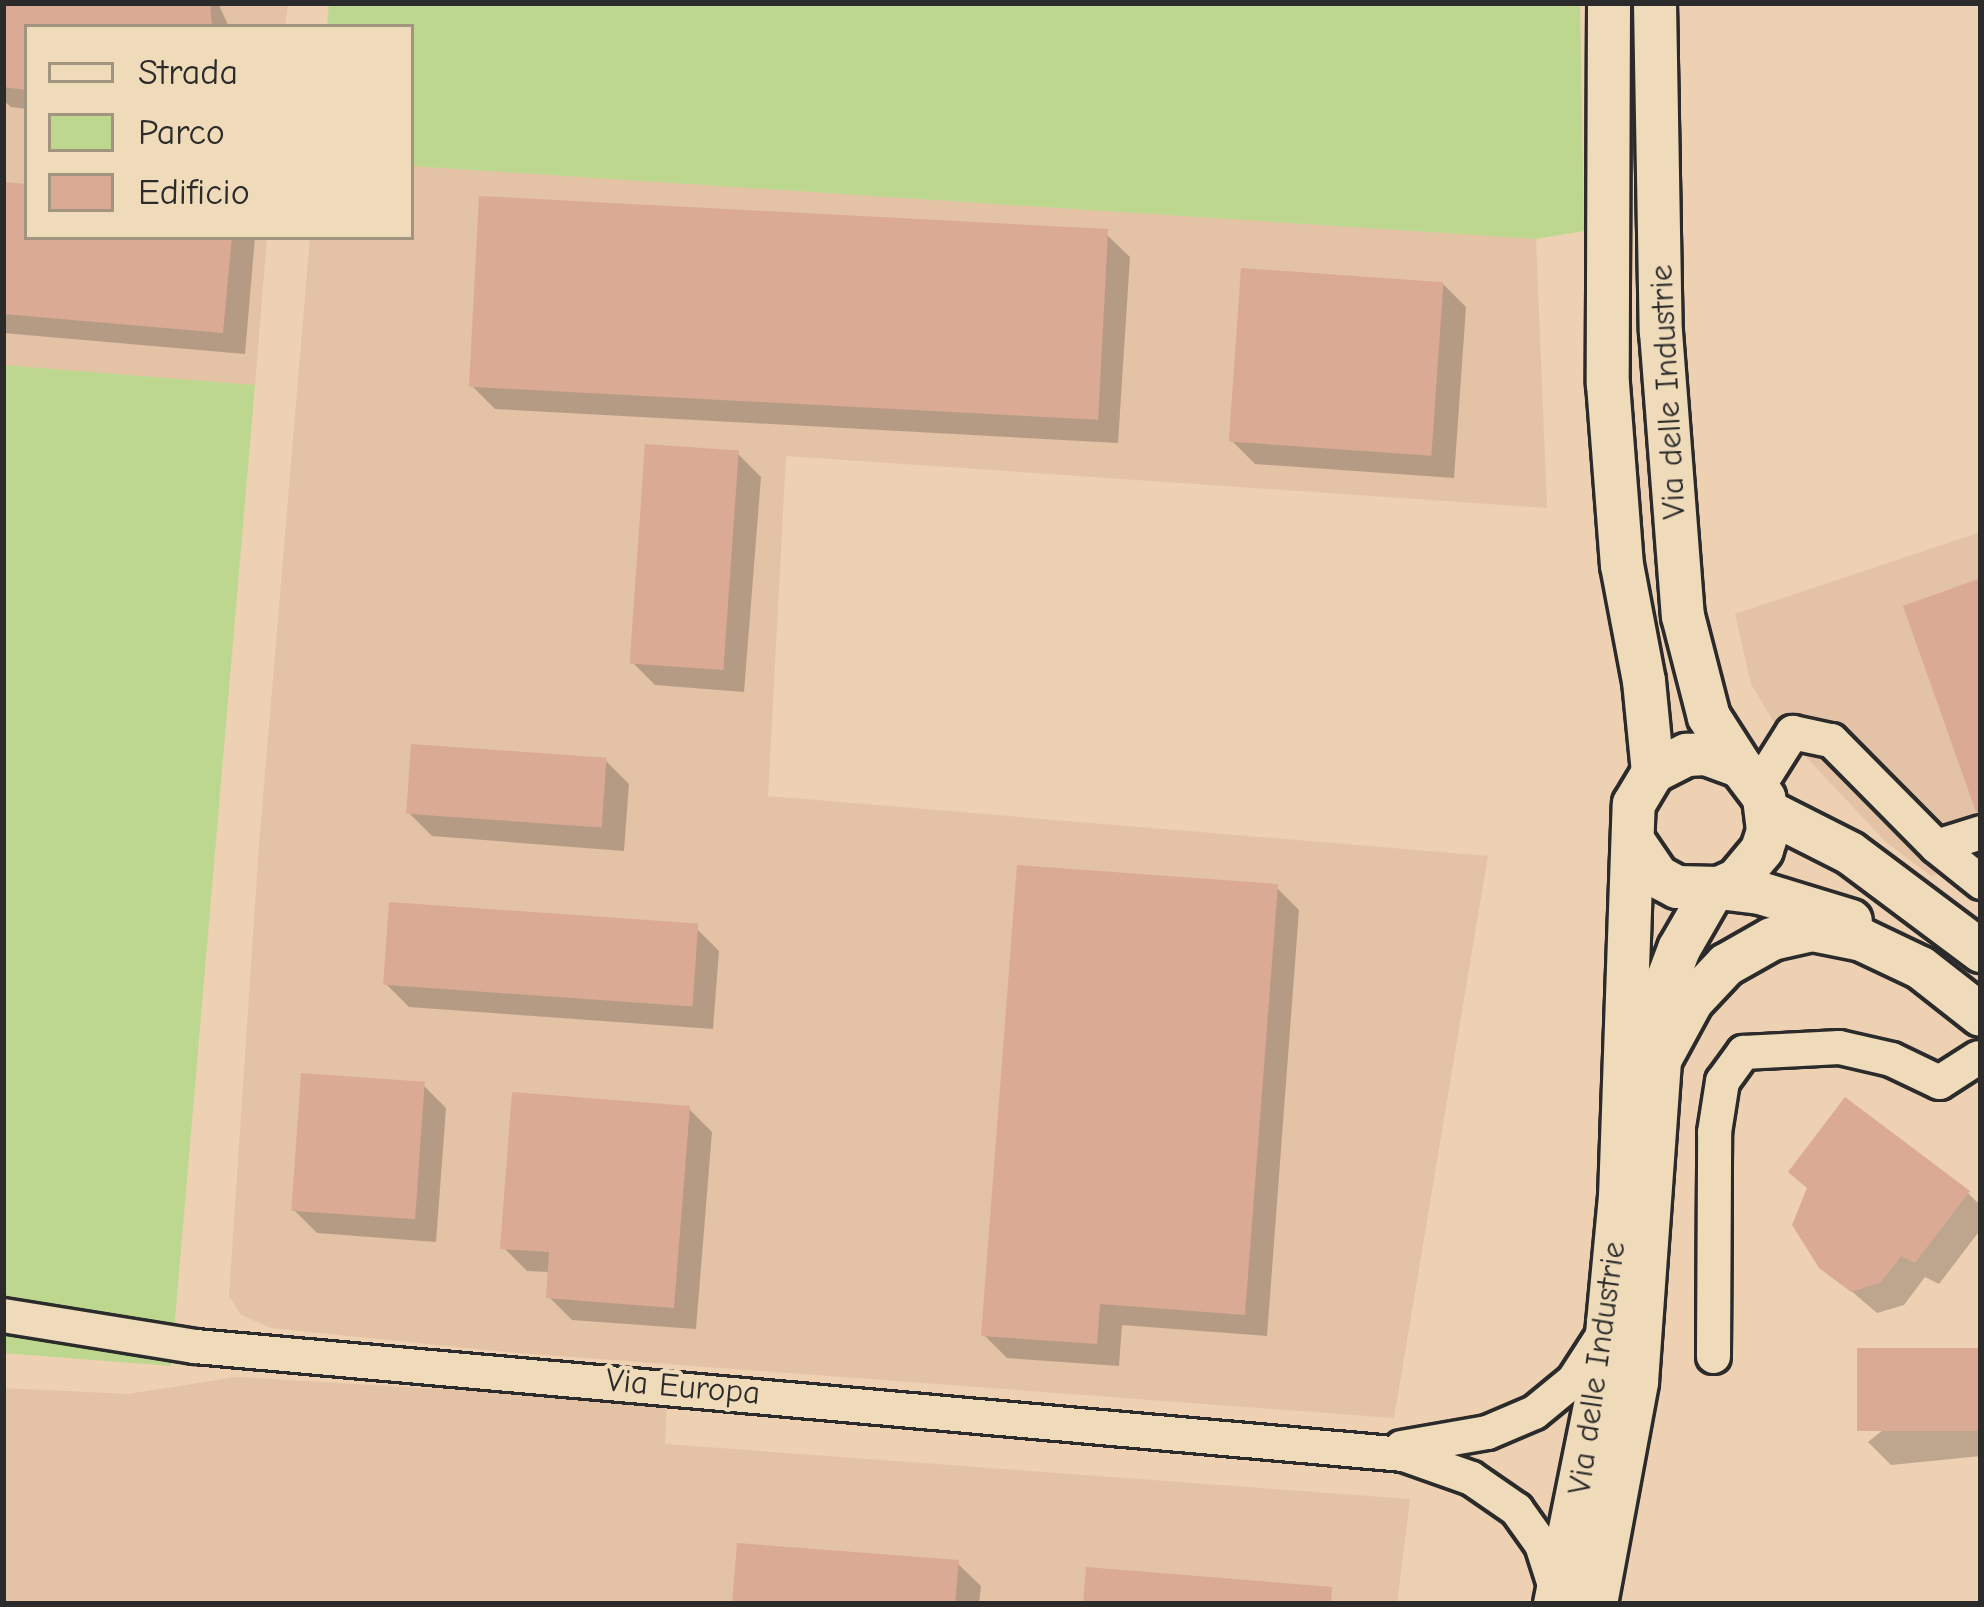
<!DOCTYPE html>
<style>
body{margin:0}
#map{position:relative;width:1984px;height:1607px;overflow:hidden;background:#eed0b2;font-family:"Comic Neue",sans-serif}
div>[style]{position:absolute}
[style*='--x']{left:calc(var(--x)*1px);top:calc(var(--y)*1px);width:calc(var(--w)*1px);rotate:calc(var(--a)*1deg)}
.built>*{inset:0;background:#e4c2a6}
.green>*{inset:0;background:#bed78e}
.shadow>*{inset:0;background:#0003}
.building>*{inset:0;background:#daaa94;transform-origin:0 0}
.roads{filter:drop-shadow(3px 0 #2b2b2b) drop-shadow(-3px 0 #2b2b2b) drop-shadow(0 3px #2b2b2b) drop-shadow(0 -3px #2b2b2b)}
.minor>*{height:33px;margin:-16.5px;padding:0 16.5px;transform-origin:16.5px;border-radius:16.5px;background:#efdbb9}
.tertiary>*{height:42px;margin:-21px;padding:0 21px;transform-origin:21px;border-radius:21px;background:#efdbb9}
span{translate:-50% -50%;white-space:nowrap;text-align:center;line-height:1.15;-webkit-text-stroke:9px #efdbb9;paint-order:stroke}
.street-label{font-size:33px;color:#2b2b2b}
.frame{position:absolute;inset:0;border:6px solid #2b2b2b;pointer-events:none}
.legend{position:absolute;left:24px;top:24px;width:390px;height:216px;box-sizing:border-box;background:#efdbb9;border:3px solid #a19580;margin:0;padding:15px 21px;list-style:none;font-size:36px;color:#2b2b2b}
.legend li{display:flex;align-items:center;gap:24px;height:60px}
.legend b{width:60px;border:3px solid #a19580}
</style>
<div id="map">
<div class="built">
<i style="clip-path:polygon(3px 3px,288px 3px,285px 27px,27px 27px,27px 237px,267px 237px,255px 385px,3px 365px)"></i>
<i style="clip-path:polygon(411px 166px,1536px 239px,1547px 508px,786px 456px,768px 796px,1488px 856px,1394px 1418px,506px 1352px,271px 1328px,241px 1315px,229px 1296px,259px 845px,310px 237px,411px 237px)"></i>
<i style="clip-path:polygon(1981px 532px,1981px 858px,1931px 876px,1886px 842px,1775px 724px,1751px 684px,1735px 614px)"></i>
<i style="clip-path:polygon(236px 1377px,667px 1402px,665px 1444px,1410px 1499px,1397px 1604px,3px 1604px,3px 1388px,128px 1394px)"></i>
</div>
<div class="green">
<i style="clip-path:polygon(329px 3px,1580px 3px,1584px 231px,1536px 239px,411px 166px,411px 27px,327px 27px)"></i>
<i style="clip-path:polygon(3px 365px,255px 385px,171px 1366px,3px 1353px)"></i>
</div>
<div class="shadow">
<i style="clip-path:polygon(3px 3px,218px 3px,229px 27px,27px 27px,27px 109px,11px 107px,3px 100px)"></i>
<i style="clip-path:polygon(3px 185px,27px 187px,27px 237px,255px 237px,245px 354px,3px 333px)"></i>
<i style="clip-path:polygon(1106px 234px,1130px 257px,1118px 443px,495px 409px,472px 386px)"></i>
<i style="clip-path:polygon(1443px 284px,1466px 307px,1454px 478px,1255px 464px,1232px 441px)"></i>
<i style="clip-path:polygon(738px 454px,761px 477px,744px 692px,655px 685px,632px 662px)"></i>
<i style="clip-path:polygon(606px 761px,629px 784px,624px 851px,432px 836px,409px 813px)"></i>
<i style="clip-path:polygon(1276px 887px,1299px 910px,1267px 1336px,1122px 1325px,1119px 1366px,1007px 1358px,984px 1335px)"></i>
<i style="clip-path:polygon(696px 928px,719px 951px,713px 1029px,409px 1007px,386px 984px)"></i>
<i style="clip-path:polygon(423px 1085px,446px 1108px,436px 1242px,317px 1233px,294px 1210px)"></i>
<i style="clip-path:polygon(689px 1109px,712px 1132px,696px 1329px,572px 1320px,549px 1297px,550px 1272px,527px 1271px,504px 1248px)"></i>
<i style="clip-path:polygon(1968px 1193px,1981px 1206px,1981px 1229px,1939px 1284px,1925px 1277px,1904px 1305px,1877px 1313px,1822px 1266px)"></i>
<i style="clip-path:polygon(1981px 1351px,1981px 1456px,1891px 1465px,1868px 1442px)"></i>
<i style="clip-path:polygon(957px 1563px,981px 1586px,979px 1604px,735px 1604px)"></i>
</div>
<div class="building">
<i style="clip-path:polygon(3px 3px,210px 3px,212px 27px,27px 27px,27px 90px,3px 87px)"></i>
<i style="clip-path:polygon(3px 182px,27px 184px,27px 237px,232px 237px,223px 333px,3px 314px)"></i>
<i style="left:479px;top:196px;width:630px;height:191px;rotate:3deg"></i>
<i style="left:1241px;top:268px;width:203px;height:174px;rotate:4deg"></i>
<i style="left:645px;top:444px;width:94px;height:220px;rotate:4deg"></i>
<i style="clip-path:polygon(1981px 578px,1981px 812px,1976px 812px,1903px 606px)"></i>
<i style="left:411px;top:744px;width:196px;height:70px;rotate:4deg"></i>
<i style="clip-path:polygon(1017px 865px,1278px 884px,1245px 1315px,1100px 1304px,1097px 1344px,981px 1336px)"></i>
<i style="left:389px;top:902px;width:310px;height:83px;rotate:4deg"></i>
<i style="left:301px;top:1073px;width:124px;height:138px;rotate:4deg"></i>
<i style="clip-path:polygon(512px 1092px,690px 1106px,674px 1308px,546px 1298px,549px 1252px,500px 1249px)"></i>
<i style="clip-path:polygon(1845px 1097px,1970px 1191px,1915px 1263px,1901px 1256px,1881px 1282px,1851px 1292px,1819px 1268px,1792px 1225px,1807px 1188px,1788px 1172px)"></i>
<i style="left:1981px;top:1348px;width:83px;height:124px;rotate:90deg"></i>
<i style="clip-path:polygon(737px 1543px,959px 1560px,955px 1604px,732px 1604px)"></i>
<i style="clip-path:polygon(1086px 1567px,1332px 1587px,1331px 1604px,1083px 1604px)"></i>
</div>
<div class="roads">
<div class="minor">
<i style="--x:1758;--y:786;--w:64;--a:-57.8"></i>
<i style="--x:1792;--y:732;--w:40;--a:12"></i>
<i style="--x:1831;--y:740;--w:149;--a:45.3"></i>
<i style="--x:1936;--y:846;--w:47;--a:-17.3"></i>
<i style="--x:1936;--y:846;--w:58;--a:38.7"></i>
<i style="--x:3;--y:1315;--w:194;--a:9.2"></i>
<i style="--x:195;--y:1346;--w:1213;--a:5.11"></i>
<i style="--x:1403;--y:1454;--w:72;--a:19.4"></i>
<i style="--x:1471;--y:1478;--w:55;--a:34.6"></i>
<i style="--x:1516;--y:1509;--w:43;--a:54.5"></i>
<i style="--x:1541;--y:1544;--w:52;--a:72.3"></i>
<i style="--x:1713;--y:1356;--w:224;--a:-89.7"></i>
<i style="--x:1714;--y:1132;--w:52;--a:-81.1"></i>
<i style="--x:1722;--y:1081;--w:36;--a:-54"></i>
<i style="--x:1743;--y:1052;--w:96;--a:-3"></i>
<i style="--x:1839;--y:1047;--w:53;--a:13"></i>
<i style="--x:1891;--y:1059;--w:53;--a:25.6"></i>
<i style="--x:1939;--y:1082;--w:46;--a:-32.7"></i>
<i style="--x:1401;--y:1447;--w:87;--a:-9.9"></i>
<i style="--x:1487;--y:1432;--w:51;--a:-23.1"></i>
<i style="--x:1534;--y:1412;--w:50;--a:-39.4"></i>
<i style="--x:1573;--y:1380;--w:54;--a:-57.2"></i>
</div>
<div class="tertiary">
<i style="--x:1609;--y:3;--w:381;--a:90.2"></i>
<i style="--x:1608;--y:384;--w:182;--a:85.6"></i>
<i style="--x:1622;--y:565;--w:118;--a:79.3"></i>
<i style="--x:1644;--y:681;--w:91;--a:84.4"></i>
<i style="--x:1655;--y:3;--w:329;--a:89"></i>
<i style="--x:1661;--y:332;--w:285;--a:85.6"></i>
<i style="--x:1683;--y:616;--w:104;--a:75.6"></i>
<i style="--x:1709;--y:717;--w:59;--a:57.4"></i>
<i style="--x:1767;--y:811;--w:93;--a:26.8"></i>
<i style="--x:1850;--y:853;--w:164;--a:36.8"></i>
<i style="--x:1719;--y:888;--w:41;--a:7"></i>
<i style="--x:1760;--y:893;--w:95;--a:17.1"></i>
<i style="--x:1660;--y:1053;--w:51;--a:-91.1"></i>
<i style="--x:1659;--y:1002;--w:57;--a:-69.3"></i>
<i style="--x:1679;--y:949;--w:68;--a:-60"></i>
<i style="--x:1555;--y:1604;--w:254;--a:-78.6"></i>
<i style="--x:1605;--y:1355;--w:159;--a:-84.6"></i>
<i style="--x:1620;--y:1197;--w:393;--a:-88"></i>
<i style="--x:1634;--y:804;--w:37;--a:-59"></i>
<i style="--x:1653;--y:772;--w:38;--a:-27"></i>
<i style="--x:1687;--y:755;--w:19;--a:-3"></i>
<i style="--x:1706;--y:754;--w:37;--a:20"></i>
<i style="--x:1741;--y:767;--w:39;--a:53"></i>
<i style="--x:1764;--y:798;--w:33;--a:83"></i>
<i style="--x:1768;--y:831;--w:20;--a:108"></i>
<i style="--x:1762;--y:850;--w:39;--a:130"></i>
<i style="--x:1737;--y:880;--w:20;--a:156"></i>
<i style="--x:1719;--y:888;--w:42;--a:-178.6"></i>
<i style="--x:1677;--y:887;--w:21;--a:-152"></i>
<i style="--x:1658;--y:877;--w:42;--a:-124.4"></i>
<i style="--x:1596;--y:1604;--w:226;--a:-79.5"></i>
<i style="--x:1637;--y:1382;--w:323;--a:-85.9"></i>
<i style="--x:1660;--y:1060;--w:67;--a:-61.5"></i>
<i style="--x:1692;--y:1001;--w:50;--a:-46.6"></i>
<i style="--x:1726;--y:965;--w:53;--a:-29.5"></i>
<i style="--x:1772;--y:939;--w:41;--a:-12.7"></i>
<i style="--x:1812;--y:930;--w:51;--a:11.3"></i>
<i style="--x:1862;--y:940;--w:65;--a:25.4"></i>
<i style="--x:1921;--y:968;--w:76;--a:38.1"></i>
</div>
</div>
<div class="street-label">
<span style="left:1668px;top:392px;rotate:-93deg">Via delle Industrie</span>
<span style="left:1597px;top:1368px;rotate:-82deg">Via delle Industrie</span>
<span style="left:683px;top:1387px;rotate:5deg">Via Europa</span>
</div>
<div class="frame"></div>
<ul class="legend">
<li><b style="height:15px;background:#efdbb9"></b>Strada</li>
<li><b style="height:33px;background:#bed78e"></b>Parco</li>
<li><b style="height:33px;background:#daaa94"></b>Edificio</li>
</ul>
</div>
